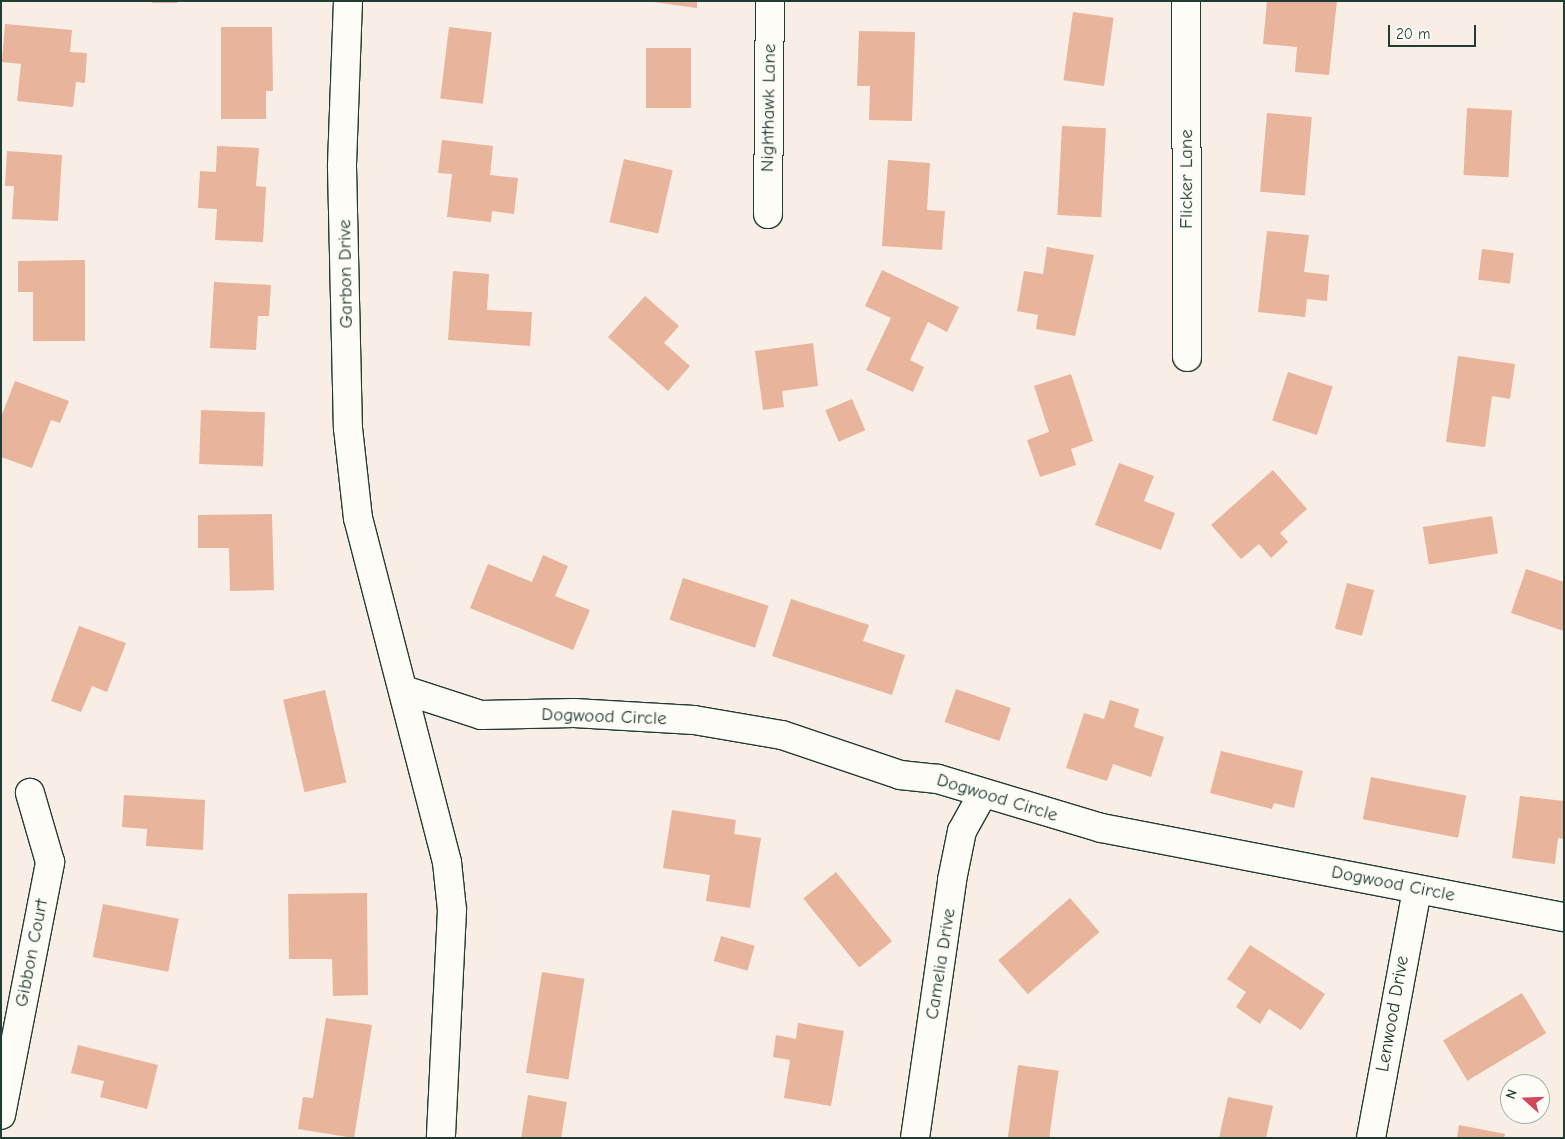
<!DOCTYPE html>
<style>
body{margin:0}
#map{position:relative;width:1565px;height:1139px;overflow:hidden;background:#f9eee5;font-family:"Comic Neue",sans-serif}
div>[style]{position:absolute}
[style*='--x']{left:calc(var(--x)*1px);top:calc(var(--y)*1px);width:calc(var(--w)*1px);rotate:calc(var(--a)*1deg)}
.building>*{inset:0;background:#e8b49c;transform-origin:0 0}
.roads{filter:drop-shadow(1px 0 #1f3d34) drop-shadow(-1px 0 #1f3d34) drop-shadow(0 1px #1f3d34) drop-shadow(0 -1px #1f3d34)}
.minor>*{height:28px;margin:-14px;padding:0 14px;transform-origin:14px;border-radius:14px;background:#fdfcf7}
span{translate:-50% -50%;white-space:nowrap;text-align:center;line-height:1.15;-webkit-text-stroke:4px #fdfcf7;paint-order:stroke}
.street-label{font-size:19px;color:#1f3d34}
.frame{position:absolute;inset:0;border:2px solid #1f3d34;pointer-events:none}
.north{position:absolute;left:1500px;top:1074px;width:50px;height:50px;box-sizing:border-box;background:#fdfcf7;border:1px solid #a4b0a9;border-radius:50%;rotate:290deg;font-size:14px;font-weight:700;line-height:20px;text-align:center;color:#1f3d34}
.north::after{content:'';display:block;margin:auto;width:18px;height:22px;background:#d1495b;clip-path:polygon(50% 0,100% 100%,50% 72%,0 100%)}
.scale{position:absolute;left:1388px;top:25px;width:88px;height:22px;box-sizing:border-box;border:2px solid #1f3d34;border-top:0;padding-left:6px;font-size:15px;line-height:18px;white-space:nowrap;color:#1f3d34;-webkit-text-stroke:4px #fdfcf7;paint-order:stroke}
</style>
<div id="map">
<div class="building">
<i style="left:152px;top:1px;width:25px;height:2px"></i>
<i style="clip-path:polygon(646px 1px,697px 1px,697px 8px)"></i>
<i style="clip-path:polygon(1267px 1px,1337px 1px,1329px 75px,1295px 72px,1297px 47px,1263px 44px)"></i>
<i style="left:1073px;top:12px;width:41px;height:69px;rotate:8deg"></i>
<i style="clip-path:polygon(5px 24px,72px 30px,70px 52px,87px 53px,85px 83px,76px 82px,73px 107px,17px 101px,21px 64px,2px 62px)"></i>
<i style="clip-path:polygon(221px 27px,272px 27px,273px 91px,266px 91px,266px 119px,221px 119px)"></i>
<i style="left:449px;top:27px;width:43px;height:72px;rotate:7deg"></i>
<i style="clip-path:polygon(859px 31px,915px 32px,912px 121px,869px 120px,870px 86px,857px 86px)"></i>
<i style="left:691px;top:48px;width:60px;height:45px;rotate:90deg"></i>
<i style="left:1467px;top:108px;width:45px;height:67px;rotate:3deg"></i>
<i style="left:1267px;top:113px;width:45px;height:79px;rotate:5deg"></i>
<i style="left:1062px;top:126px;width:44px;height:89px;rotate:3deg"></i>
<i style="clip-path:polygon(442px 140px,493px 146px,490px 175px,518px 178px,514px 214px,492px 211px,491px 222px,447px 217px,452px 174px,438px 173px)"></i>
<i style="clip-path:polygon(217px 146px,259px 148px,256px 186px,266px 187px,263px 242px,215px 240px,217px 209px,198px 208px,200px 171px,216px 172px)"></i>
<i style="clip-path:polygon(7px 151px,62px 155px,58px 221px,12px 219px,14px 186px,5px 186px)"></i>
<i style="left:624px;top:159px;width:50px;height:65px;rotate:13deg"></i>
<i style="clip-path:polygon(888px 160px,930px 163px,927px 210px,945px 211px,942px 250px,882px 246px)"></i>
<i style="clip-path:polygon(1267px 231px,1309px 235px,1304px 272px,1329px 275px,1327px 301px,1307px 299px,1305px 317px,1258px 312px)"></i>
<i style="clip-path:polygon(1047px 247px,1094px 255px,1075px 336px,1036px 329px,1038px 315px,1017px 311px,1024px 271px,1043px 274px)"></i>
<i style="left:1482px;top:249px;width:32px;height:31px;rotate:7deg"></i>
<i style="clip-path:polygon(85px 260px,85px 341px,33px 341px,33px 292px,18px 292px,18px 261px)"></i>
<i style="clip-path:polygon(882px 270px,959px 307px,947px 332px,928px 322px,910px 360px,924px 367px,913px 392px,866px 370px,891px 318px,865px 306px)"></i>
<i style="clip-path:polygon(453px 271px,489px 274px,487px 310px,532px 312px,530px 346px,448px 340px)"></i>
<i style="clip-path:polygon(214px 282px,271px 285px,269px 316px,258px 316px,256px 350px,210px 348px)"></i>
<i style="clip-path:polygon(645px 296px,679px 326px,664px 343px,690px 366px,668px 391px,608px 337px)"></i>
<i style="clip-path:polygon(813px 343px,818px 386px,782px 391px,784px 407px,763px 410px,755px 351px)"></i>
<i style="clip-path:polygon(1458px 356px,1515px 364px,1510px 399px,1492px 396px,1485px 447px,1446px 442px)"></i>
<i style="left:1288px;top:372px;width:47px;height:51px;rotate:18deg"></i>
<i style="clip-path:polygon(1071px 374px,1093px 441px,1071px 449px,1076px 465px,1040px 477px,1027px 440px,1049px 432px,1034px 386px)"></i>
<i style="clip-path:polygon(15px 381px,69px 401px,60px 423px,51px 420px,32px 468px,1px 457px,1px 417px)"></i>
<i style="left:852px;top:399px;width:34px;height:29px;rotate:67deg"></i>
<i style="left:201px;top:410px;width:64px;height:54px;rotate:2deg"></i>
<i style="clip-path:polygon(1119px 463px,1154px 476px,1144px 501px,1175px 513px,1161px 550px,1095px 525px)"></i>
<i style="clip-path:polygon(1273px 470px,1307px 509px,1280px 533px,1288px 542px,1271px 558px,1259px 544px,1241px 559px,1211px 525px)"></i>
<i style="clip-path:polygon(272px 514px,274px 590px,230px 591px,229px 548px,198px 548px,198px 515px)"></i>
<i style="left:1492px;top:516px;width:38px;height:70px;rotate:81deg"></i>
<i style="clip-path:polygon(543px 555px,568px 566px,555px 596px,590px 610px,573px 650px,470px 608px,488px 564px,532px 582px)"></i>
<i style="clip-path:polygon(1526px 569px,1564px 582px,1564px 631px,1511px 613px)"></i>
<i style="left:683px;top:578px;width:90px;height:44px;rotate:18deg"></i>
<i style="left:1347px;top:583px;width:28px;height:47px;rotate:15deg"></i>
<i style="clip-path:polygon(791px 599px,869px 625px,863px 641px,905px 655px,892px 695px,772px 656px)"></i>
<i style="clip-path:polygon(79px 626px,126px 643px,107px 692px,92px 686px,81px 712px,51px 701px)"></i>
<i style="left:956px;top:689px;width:58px;height:35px;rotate:19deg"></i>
<i style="left:325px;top:690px;width:95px;height:43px;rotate:77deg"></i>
<i style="clip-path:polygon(1110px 700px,1139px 709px,1134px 727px,1164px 737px,1151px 777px,1113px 764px,1107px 781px,1066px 768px,1084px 713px,1104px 719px)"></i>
<i style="clip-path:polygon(1221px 751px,1303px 771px,1294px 808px,1274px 803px,1272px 809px,1210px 793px)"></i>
<i style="left:1371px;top:777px;width:97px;height:43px;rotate:11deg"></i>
<i style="clip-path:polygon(124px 795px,205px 800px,203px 850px,146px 846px,147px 829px,122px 827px)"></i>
<i style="clip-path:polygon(1520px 796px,1564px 801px,1564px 839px,1558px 838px,1555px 864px,1512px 858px)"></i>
<i style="clip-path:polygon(672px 810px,736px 820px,734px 834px,761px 838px,750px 908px,706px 901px,710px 875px,663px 868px)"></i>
<i style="left:836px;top:872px;width:89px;height:42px;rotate:51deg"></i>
<i style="clip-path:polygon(367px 893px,368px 995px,333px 996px,332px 959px,289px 959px,288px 894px)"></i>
<i style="left:1070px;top:898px;width:45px;height:95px;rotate:49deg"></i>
<i style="left:103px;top:904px;width:77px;height:54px;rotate:11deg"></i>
<i style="left:721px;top:936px;width:35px;height:26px;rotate:16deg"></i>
<i style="clip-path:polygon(1250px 945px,1325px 994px,1301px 1030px,1269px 1009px,1260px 1024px,1236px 1007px,1246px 992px,1227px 979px)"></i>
<i style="left:542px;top:972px;width:43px;height:102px;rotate:9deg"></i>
<i style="left:1522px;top:993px;width:47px;height:92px;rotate:59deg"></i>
<i style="clip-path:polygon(326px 1018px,372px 1025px,354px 1138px,298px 1129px,303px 1097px,313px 1098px)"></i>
<i style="clip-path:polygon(798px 1023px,844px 1031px,831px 1106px,784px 1098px,790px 1060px,773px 1057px,776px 1035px,796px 1039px)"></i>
<i style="clip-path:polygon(78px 1045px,158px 1065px,147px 1109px,100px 1097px,104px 1081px,71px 1073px)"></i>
<i style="left:1018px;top:1065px;width:41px;height:74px;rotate:8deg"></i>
<i style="clip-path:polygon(528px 1095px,567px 1102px,561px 1138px,521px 1138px)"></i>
<i style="clip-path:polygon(1228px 1097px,1273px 1106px,1266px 1138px,1219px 1138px)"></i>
<i style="clip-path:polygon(1459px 1125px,1505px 1134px,1504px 1138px,1457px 1138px)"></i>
</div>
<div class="roads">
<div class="minor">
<i style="--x:348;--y:1;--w:166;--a:92.1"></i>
<i style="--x:342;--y:167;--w:261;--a:88.7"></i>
<i style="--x:348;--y:428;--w:91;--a:83.7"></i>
<i style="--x:358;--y:518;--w:355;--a:75.5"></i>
<i style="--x:447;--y:862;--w:48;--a:84.1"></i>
<i style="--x:452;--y:910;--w:228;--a:92.8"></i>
<i style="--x:1186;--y:1;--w:356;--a:89.8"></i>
<i style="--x:768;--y:214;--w:213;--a:-89.5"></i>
<i style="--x:404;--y:690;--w:81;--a:18"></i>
<i style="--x:481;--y:715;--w:93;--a:-1.2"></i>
<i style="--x:574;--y:713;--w:120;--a:3.3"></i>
<i style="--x:694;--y:720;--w:89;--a:9.7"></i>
<i style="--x:782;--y:735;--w:125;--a:18.7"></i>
<i style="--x:900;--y:775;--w:38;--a:6"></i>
<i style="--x:938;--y:779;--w:170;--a:16.7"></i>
<i style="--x:1101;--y:828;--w:471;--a:10.9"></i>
<i style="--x:1;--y:1115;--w:258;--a:-79"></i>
<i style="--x:50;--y:862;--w:72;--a:-106.2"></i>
<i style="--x:915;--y:1138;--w:261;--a:-81.8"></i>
<i style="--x:952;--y:880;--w:50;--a:-78.5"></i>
<i style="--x:962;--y:831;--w:41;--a:-60.9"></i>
<i style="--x:1371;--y:1138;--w:252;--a:-79.5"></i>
</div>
</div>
<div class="street-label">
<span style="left:769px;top:108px;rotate:-89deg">Nighthawk Lane</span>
<span style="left:1187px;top:179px;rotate:-90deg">Flicker Lane</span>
<span style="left:346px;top:274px;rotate:-91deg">Garbon Drive</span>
<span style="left:604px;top:717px;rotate:2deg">Dogwood Circle</span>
<span style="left:997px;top:798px;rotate:17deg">Dogwood Circle</span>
<span style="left:1393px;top:884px;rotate:11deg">Dogwood Circle</span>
<span style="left:32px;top:953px;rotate:-79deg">Gibbon Court</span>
<span style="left:941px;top:964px;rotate:-81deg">Camelia Drive</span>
<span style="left:1393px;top:1014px;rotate:-80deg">Lenwood Drive</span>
</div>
<div class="frame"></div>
<div class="north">N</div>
<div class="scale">20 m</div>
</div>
